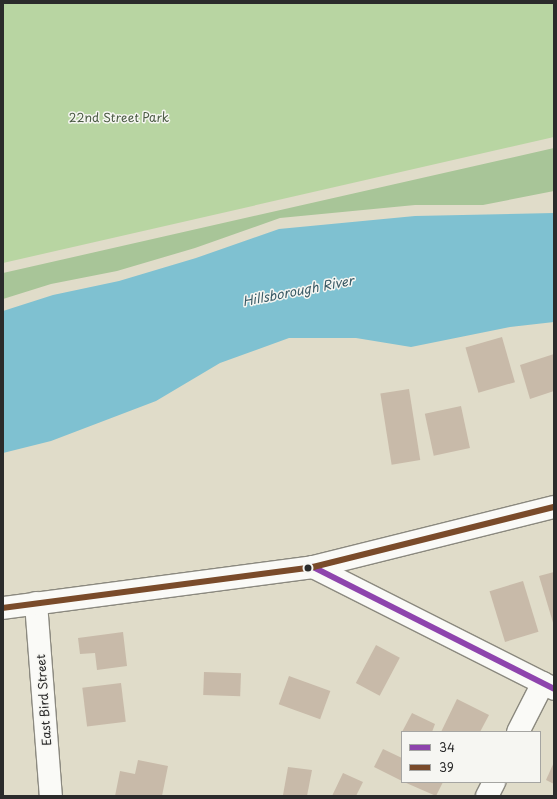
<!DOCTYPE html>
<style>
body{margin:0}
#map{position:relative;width:557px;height:799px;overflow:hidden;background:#e0dcc9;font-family:"Playpen Sans",sans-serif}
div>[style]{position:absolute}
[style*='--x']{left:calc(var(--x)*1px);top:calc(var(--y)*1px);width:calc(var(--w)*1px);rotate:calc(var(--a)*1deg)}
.green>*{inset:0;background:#b8d5a2}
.forest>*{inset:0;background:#a8c598}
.water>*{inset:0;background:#7fc1d1}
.building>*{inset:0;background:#c8baa9;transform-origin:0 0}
.roads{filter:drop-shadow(1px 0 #8b897f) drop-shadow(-1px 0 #8b897f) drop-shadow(0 1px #8b897f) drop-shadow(0 -1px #8b897f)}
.minor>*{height:22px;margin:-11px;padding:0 11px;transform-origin:11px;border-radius:11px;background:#fafaf7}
.bus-1>*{height:6px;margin:-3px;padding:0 3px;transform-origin:3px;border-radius:3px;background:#8e44ad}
.bus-2>*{height:6px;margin:-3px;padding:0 3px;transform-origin:3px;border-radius:3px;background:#7a4b2a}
.dots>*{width:11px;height:11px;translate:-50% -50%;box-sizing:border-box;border:2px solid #f6f6f2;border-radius:50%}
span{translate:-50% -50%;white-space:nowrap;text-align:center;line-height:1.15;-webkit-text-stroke:3px #f6f6f2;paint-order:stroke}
.park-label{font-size:12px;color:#4c5c45}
.street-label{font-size:12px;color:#2b2b2b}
.water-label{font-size:13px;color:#3a5b66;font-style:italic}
.frame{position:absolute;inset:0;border:4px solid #2b2b2b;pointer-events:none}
.legend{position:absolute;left:401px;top:731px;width:140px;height:52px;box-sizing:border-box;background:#f6f6f2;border:1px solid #a5a5a2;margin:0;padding:5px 7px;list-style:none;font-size:12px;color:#2b2b2b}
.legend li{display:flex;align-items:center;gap:8px;height:20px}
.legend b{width:20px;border:1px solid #a5a5a2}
</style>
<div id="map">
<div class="green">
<i style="clip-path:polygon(3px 3px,554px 3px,554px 137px,3px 263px)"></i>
</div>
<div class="forest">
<i style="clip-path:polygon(554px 148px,554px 191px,483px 205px,415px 205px,280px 218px,195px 248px,117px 271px,51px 284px,3px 299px,3px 273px)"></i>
</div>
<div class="water">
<i style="clip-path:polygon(554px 213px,554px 322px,510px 327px,411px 347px,356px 338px,289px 338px,220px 363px,156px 401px,51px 441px,3px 453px,3px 311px,53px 295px,119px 281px,196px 258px,279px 229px,415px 216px)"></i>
</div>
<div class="building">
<i style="left:502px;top:337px;width:47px;height:38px;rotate:74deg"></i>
<i style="clip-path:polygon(554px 354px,554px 391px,530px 399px,520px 365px)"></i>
<i style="left:409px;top:389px;width:72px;height:29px;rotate:81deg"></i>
<i style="left:461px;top:406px;width:43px;height:37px;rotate:78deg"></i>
<i style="clip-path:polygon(554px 572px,554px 626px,539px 576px)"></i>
<i style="left:523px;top:581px;width:53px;height:35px;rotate:73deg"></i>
<i style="clip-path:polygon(123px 632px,127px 666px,97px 670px,95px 653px,80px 654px,78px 638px)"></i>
<i style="left:376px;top:645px;width:27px;height:43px;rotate:28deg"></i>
<i style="left:204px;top:672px;width:37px;height:23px;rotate:2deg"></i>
<i style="left:289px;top:676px;width:44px;height:30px;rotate:20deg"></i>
<i style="left:121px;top:683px;width:39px;height:39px;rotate:83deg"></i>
<i style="clip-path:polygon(457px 699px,489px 715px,480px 732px,441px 732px)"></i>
<i style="clip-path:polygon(412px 713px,435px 724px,432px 732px,402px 732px)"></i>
<i style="clip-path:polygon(383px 749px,402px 758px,402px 781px,374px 767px)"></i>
<i style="clip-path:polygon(138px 760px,168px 766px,162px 796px,115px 796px,120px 771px,135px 774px)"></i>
<i style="clip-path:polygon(554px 762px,554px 784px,546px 780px)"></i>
<i style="clip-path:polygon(288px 767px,312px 770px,307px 796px,283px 795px)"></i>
<i style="clip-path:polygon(343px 773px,363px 782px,356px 796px,332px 796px)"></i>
<i style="clip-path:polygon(404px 782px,443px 782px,436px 796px)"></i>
</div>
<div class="roads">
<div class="minor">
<i style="--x:313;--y:567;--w:270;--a:26.8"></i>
<i style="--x:36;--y:603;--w:194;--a:85.6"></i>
<i style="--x:3;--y:608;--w:313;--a:-7.5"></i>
<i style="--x:313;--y:567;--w:248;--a:-14"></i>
<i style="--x:518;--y:732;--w:55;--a:-63"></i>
<i style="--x:487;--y:796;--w:16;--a:-63"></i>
</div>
</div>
<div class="bus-1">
<i style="--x:313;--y:567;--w:270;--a:26.8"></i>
</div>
<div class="bus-2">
<i style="--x:3;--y:608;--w:313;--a:-7.5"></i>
<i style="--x:313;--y:567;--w:248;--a:-14"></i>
</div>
<div class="dots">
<i style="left:308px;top:568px;background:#2b2b2b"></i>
</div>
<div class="park-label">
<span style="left:119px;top:118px">22nd Street Park</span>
</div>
<div class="street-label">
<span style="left:44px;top:700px;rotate:-94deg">East Bird Street</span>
</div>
<div class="water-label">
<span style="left:298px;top:291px;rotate:-11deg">Hillsborough River</span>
</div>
<div class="frame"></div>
<ul class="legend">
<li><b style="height:5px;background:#8e44ad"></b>34</li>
<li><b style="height:5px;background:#7a4b2a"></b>39</li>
</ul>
</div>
